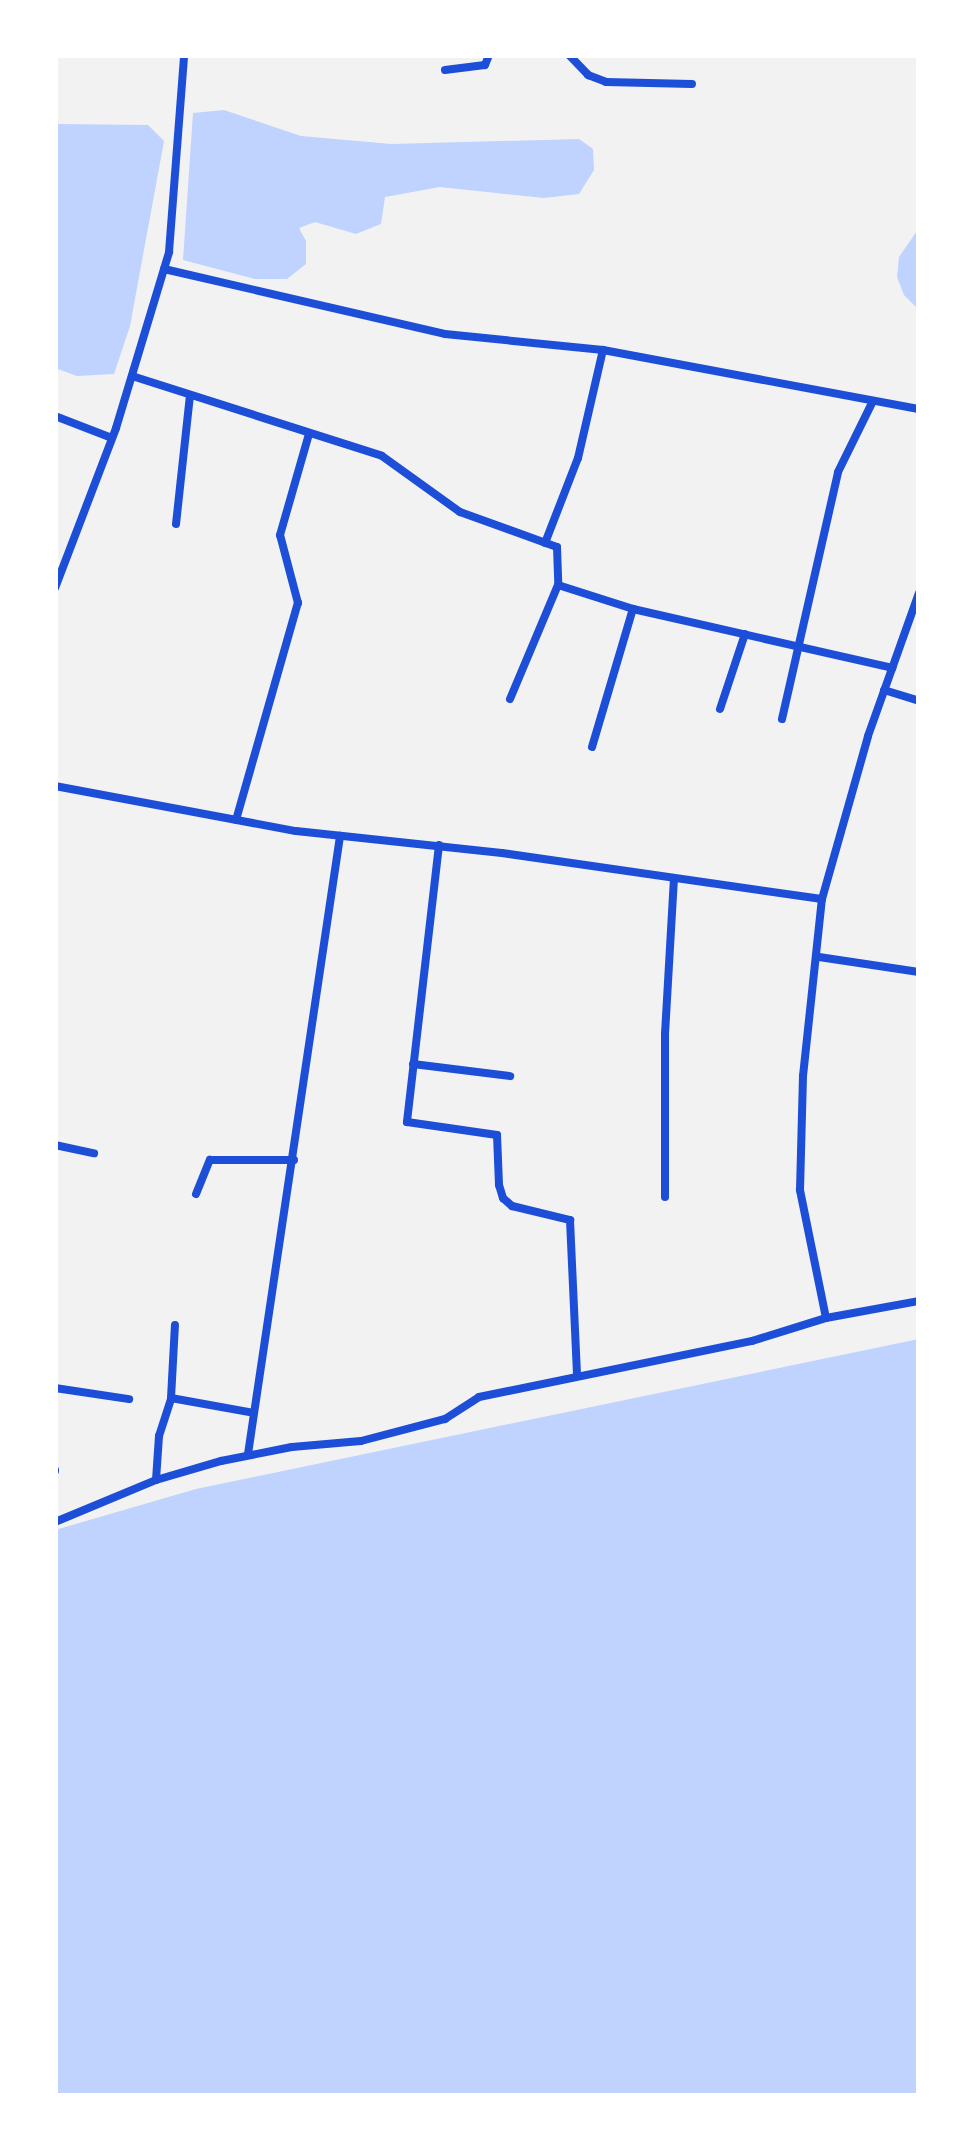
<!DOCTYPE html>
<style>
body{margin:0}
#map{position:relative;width:974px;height:2151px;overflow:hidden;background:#f2f2f2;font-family:"Fira Sans Condensed",sans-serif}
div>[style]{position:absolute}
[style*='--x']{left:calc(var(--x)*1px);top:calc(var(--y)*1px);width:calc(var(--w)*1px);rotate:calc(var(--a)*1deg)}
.water>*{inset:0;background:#bfd3fe}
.minor>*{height:8px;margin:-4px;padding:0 4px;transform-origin:4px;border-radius:4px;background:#1d4ed8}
span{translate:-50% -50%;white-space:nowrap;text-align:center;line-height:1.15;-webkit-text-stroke:8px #fff;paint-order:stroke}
.frame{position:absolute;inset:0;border:58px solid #fff;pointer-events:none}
</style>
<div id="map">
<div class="water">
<i style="clip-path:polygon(224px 110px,301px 136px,391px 144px,579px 139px,593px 149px,594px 170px,579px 194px,544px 198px,440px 187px,385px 197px,381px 224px,356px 234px,315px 222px,299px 228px,306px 241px,306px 264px,287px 279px,255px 279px,183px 260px,193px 113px)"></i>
<i style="clip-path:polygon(55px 124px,148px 125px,164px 141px,130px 326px,114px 374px,77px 376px,55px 368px)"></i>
<i style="clip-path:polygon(919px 228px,919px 310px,904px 295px,897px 277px,899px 257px)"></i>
<i style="clip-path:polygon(919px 1339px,919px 2096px,55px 2096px,55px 1530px,196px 1489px)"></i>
</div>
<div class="minor">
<i style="--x:569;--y:55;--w:28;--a:46"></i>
<i style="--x:588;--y:75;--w:19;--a:21"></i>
<i style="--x:606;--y:82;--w:86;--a:1.3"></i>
<i style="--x:445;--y:70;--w:40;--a:-7.1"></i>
<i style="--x:485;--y:65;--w:11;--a:-68"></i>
<i style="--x:164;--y:269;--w:288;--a:13"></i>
<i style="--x:445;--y:334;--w:159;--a:5.8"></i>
<i style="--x:603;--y:350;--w:321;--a:10.6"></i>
<i style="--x:132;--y:376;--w:262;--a:17.7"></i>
<i style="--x:382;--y:456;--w:96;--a:35.7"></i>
<i style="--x:460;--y:512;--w:103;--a:19.8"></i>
<i style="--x:557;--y:547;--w:38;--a:88"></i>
<i style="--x:558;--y:585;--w:79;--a:17.7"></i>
<i style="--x:633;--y:609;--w:266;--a:12.8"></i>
<i style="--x:55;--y:416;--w:61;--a:21.1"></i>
<i style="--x:176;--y:524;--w:129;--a:-83.8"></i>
<i style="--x:545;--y:543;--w:91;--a:-68.8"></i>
<i style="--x:578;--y:458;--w:111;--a:-77"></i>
<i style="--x:55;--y:588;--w:171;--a:-69.1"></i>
<i style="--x:116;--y:428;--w:184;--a:-73.2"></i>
<i style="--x:169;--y:252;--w:198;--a:-85.6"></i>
<i style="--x:884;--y:690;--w:37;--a:17"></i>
<i style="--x:510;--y:699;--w:124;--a:-67.2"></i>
<i style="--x:720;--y:709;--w:79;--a:-71.6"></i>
<i style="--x:782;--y:719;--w:253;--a:-77.2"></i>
<i style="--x:838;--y:472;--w:79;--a:-63.8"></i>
<i style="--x:592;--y:747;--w:144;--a:-73.5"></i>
<i style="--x:55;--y:786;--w:245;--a:10.6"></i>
<i style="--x:296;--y:831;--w:207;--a:6.1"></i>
<i style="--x:502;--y:853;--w:323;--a:8.2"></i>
<i style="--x:236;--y:820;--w:226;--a:-74.1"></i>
<i style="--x:298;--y:603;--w:70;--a:-104.8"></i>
<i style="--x:280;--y:535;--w:105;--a:-74"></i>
<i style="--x:439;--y:845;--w:279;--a:96.6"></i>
<i style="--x:407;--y:1122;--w:91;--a:8.2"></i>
<i style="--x:497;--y:1135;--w:50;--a:87.7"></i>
<i style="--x:499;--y:1185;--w:14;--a:73"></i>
<i style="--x:503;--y:1198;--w:12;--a:42"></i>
<i style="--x:512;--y:1206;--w:60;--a:13.6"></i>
<i style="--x:570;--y:1220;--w:156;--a:87.4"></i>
<i style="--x:819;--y:957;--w:101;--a:8.5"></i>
<i style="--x:413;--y:1064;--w:98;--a:7.1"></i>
<i style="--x:55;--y:1145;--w:40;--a:12"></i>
<i style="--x:196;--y:1194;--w:37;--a:-68"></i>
<i style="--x:210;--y:1160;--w:84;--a:0"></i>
<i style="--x:665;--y:1197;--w:163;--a:-90"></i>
<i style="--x:665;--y:1034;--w:155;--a:-86.7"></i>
<i style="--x:826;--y:1318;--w:131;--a:-101.5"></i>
<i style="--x:800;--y:1190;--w:114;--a:-88.5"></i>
<i style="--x:803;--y:1076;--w:178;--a:-83.9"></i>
<i style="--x:822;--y:899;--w:169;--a:-74.2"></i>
<i style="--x:868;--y:736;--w:152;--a:-70.4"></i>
<i style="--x:55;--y:1388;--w:75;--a:8.5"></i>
<i style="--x:171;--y:1398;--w:84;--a:10.2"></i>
<i style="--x:248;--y:1454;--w:625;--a:-81.53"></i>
<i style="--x:55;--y:1471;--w:1;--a:-90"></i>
<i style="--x:156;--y:1480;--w:44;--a:-86.1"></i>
<i style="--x:159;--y:1436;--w:40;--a:-72"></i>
<i style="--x:171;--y:1398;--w:73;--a:-86.9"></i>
<i style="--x:55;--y:1522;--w:109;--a:-22.6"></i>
<i style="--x:156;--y:1480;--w:68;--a:-16.3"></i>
<i style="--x:221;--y:1461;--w:72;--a:-11.2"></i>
<i style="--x:292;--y:1447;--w:69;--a:-5"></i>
<i style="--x:361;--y:1441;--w:87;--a:-14.7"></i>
<i style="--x:445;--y:1419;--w:40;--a:-32.9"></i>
<i style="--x:479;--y:1397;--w:279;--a:-11.6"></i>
<i style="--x:752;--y:1341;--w:77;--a:-17.3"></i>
<i style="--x:826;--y:1318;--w:95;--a:-10.4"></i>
</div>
<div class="frame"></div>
</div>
